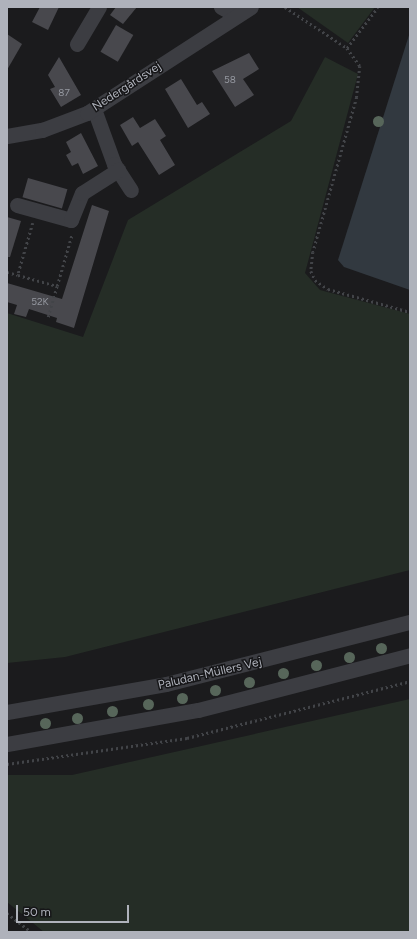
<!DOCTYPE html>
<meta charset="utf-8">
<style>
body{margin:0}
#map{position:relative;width:417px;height:939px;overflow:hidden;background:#1b1b1d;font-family:Figtree,sans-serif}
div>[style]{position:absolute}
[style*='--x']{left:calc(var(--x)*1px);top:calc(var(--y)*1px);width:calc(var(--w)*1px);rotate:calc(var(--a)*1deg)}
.green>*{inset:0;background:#252d26}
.water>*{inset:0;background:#323940}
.building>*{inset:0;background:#48484d;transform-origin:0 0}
.path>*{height:2.5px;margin-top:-1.25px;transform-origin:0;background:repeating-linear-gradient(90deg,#424448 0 2px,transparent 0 5px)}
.minor>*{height:15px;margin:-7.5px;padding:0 7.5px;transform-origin:7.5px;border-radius:7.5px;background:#3c3d42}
.trees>*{width:11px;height:11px;margin:-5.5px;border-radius:50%;background:#57665a}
span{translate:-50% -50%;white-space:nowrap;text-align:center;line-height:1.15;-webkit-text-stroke:3px #161618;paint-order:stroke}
.number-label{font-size:10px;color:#9598a0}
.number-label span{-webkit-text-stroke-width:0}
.street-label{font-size:12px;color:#afb2bb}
.frame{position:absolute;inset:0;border:8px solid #afb2bb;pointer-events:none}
.scale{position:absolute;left:16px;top:905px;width:113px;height:18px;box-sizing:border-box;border:2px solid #afb2bb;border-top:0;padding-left:5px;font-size:12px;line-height:14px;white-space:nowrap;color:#afb2bb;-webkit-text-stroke:3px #161618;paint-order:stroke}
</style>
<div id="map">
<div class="green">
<i style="clip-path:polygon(297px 7px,375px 7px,348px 43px)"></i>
<i style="clip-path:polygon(325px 57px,358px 74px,305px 273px,320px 290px,410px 314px,410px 570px,65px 657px,7px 663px,7px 313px,83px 337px,128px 220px,291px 121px)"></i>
<i style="clip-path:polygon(410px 699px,410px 932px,44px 932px,7px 902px,7px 775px,72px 775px)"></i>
</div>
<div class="water">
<i style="clip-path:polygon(410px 32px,410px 290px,344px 267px,338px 260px)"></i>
</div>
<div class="building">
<i style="clip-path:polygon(40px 7px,59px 7px,48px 30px,32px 22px)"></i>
<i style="clip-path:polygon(116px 7px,137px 7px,123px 24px,110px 15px)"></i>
<i style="left:116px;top:25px;width:20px;height:31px;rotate:30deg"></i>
<i style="clip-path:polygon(7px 34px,22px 44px,7px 70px)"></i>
<i style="clip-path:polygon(249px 53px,259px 69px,243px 79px,254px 95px,235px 107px,212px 71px)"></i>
<i style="clip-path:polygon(59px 57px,81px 95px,61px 107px,50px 89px,55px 87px,48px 75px)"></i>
<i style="clip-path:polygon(181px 79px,197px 105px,202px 102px,210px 114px,188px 128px,165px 89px)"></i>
<i style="clip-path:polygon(133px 117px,140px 128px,155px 119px,166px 136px,160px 140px,175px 165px,159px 175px,138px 142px,132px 146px,120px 125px)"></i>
<i style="clip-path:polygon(81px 133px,98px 166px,83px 174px,78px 163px,72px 166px,66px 155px,71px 152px,66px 142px)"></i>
<i style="left:28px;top:178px;width:41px;height:20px;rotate:16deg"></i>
<i style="clip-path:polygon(92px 205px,109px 211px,74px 328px,56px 322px,57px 318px,29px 309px,26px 317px,14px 314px,17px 305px,7px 302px,7px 283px,62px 299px)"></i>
<i style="clip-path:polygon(7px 217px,21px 221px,10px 257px,7px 257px)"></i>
</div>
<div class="path">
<i style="--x:285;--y:7;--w:74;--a:33.5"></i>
<i style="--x:347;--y:48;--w:22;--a:54"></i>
<i style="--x:360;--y:66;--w:31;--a:96"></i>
<i style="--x:357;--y:97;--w:161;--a:105.8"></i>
<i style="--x:313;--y:252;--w:19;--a:96"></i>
<i style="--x:311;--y:271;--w:10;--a:66"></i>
<i style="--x:315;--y:280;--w:16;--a:35"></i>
<i style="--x:328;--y:289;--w:85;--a:15.7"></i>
<i style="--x:347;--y:48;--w:51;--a:-52.9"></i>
<i style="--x:33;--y:223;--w:54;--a:106.1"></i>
<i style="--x:18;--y:275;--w:41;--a:15.8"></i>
<i style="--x:57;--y:286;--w:54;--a:-73.9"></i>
<i style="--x:7;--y:272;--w:11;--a:15"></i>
<i style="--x:48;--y:317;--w:32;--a:-74"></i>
<i style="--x:7;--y:764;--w:182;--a:-8.2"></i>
<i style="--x:187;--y:738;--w:230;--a:-14.3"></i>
<i style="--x:7;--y:913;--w:31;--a:38"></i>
</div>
<div class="minor">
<i style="--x:221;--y:7;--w:18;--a:29"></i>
<i style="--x:77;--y:44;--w:43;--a:-59.3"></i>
<i style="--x:94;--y:109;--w:59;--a:70"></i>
<i style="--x:114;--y:164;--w:31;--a:57"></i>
<i style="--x:7;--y:136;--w:36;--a:-10"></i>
<i style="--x:42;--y:130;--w:48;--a:-20.7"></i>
<i style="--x:87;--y:113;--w:195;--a:-32.9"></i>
<i style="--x:17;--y:205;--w:56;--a:15.5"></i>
<i style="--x:71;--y:220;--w:29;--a:-68"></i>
<i style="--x:82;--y:193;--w:43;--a:-32.6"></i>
<i style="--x:7;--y:712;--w:161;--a:-10"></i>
<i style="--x:166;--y:684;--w:252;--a:-14.3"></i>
<i style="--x:7;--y:744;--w:194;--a:-10.1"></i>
<i style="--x:198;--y:710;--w:219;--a:-14.5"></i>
</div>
<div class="trees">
<i style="left:378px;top:121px"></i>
<i style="left:381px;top:648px"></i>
<i style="left:349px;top:657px"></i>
<i style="left:316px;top:665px"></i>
<i style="left:283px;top:673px"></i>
<i style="left:249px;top:682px"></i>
<i style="left:215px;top:690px"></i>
<i style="left:182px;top:698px"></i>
<i style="left:148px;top:704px"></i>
<i style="left:112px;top:711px"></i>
<i style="left:77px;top:718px"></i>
<i style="left:45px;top:723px"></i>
</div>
<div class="number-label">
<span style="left:230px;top:80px">58</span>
<span style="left:64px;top:93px">87</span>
<span style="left:40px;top:302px">52K</span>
</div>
<div class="street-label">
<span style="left:127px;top:87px;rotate:-33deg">Nedergårdsvej</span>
<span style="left:210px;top:674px;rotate:-13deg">Paludan-Müllers Vej</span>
</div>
<div class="frame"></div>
<div class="scale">50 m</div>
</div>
